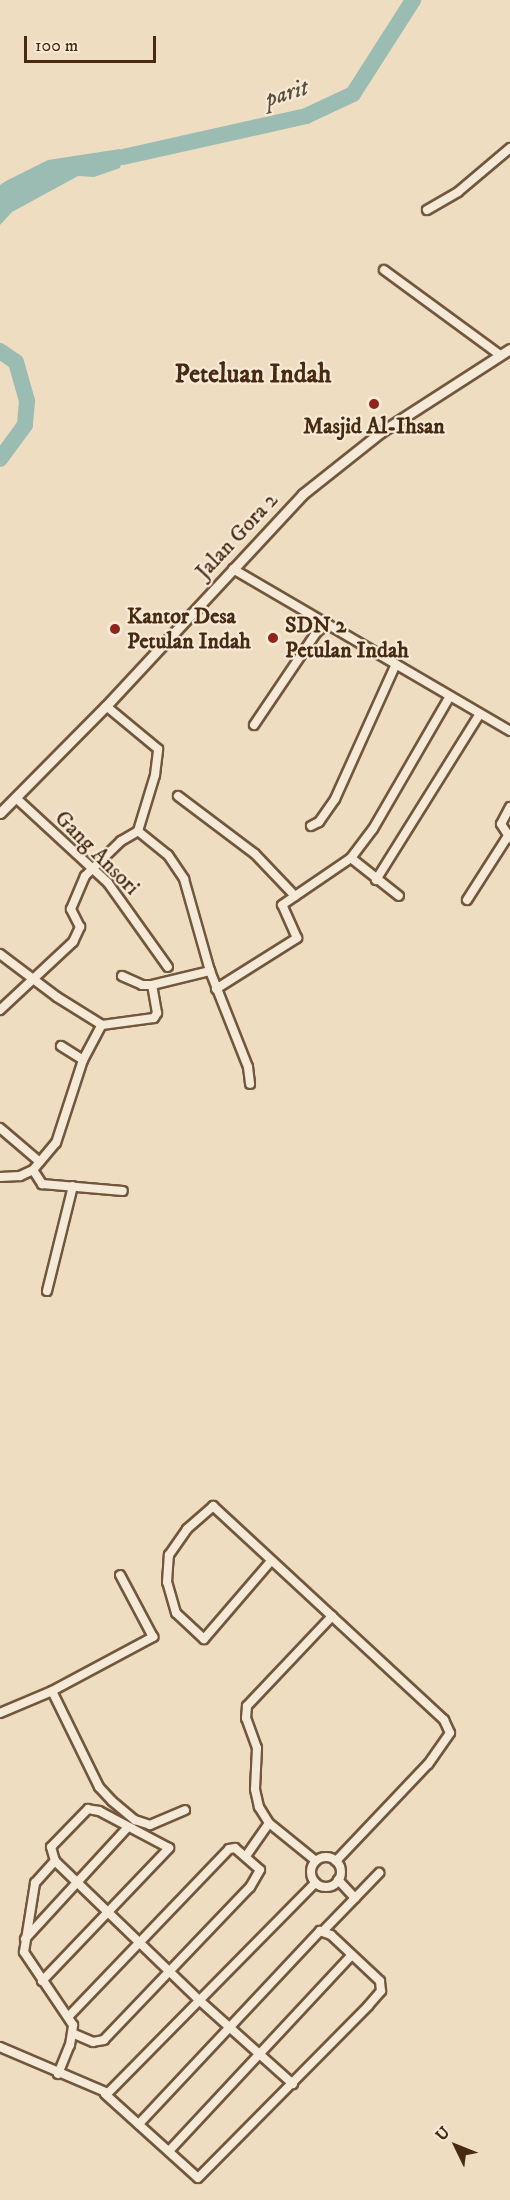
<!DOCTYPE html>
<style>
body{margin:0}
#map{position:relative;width:510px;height:2200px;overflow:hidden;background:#efddc1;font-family:"IM FELL DW Pica",serif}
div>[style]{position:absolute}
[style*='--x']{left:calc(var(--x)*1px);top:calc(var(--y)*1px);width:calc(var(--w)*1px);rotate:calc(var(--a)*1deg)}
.water>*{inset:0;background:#9abcb3}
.river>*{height:16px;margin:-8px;padding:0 8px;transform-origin:8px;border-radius:8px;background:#9abcb3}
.roads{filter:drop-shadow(2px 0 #72573c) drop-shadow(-2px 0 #72573c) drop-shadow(0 2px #72573c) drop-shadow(0 -2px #72573c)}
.minor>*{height:8px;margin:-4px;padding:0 4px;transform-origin:4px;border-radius:4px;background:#f5e9d7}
.minor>.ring{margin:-4px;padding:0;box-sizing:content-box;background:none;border:8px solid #f5e9d7;border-radius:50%}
.tertiary>*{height:9px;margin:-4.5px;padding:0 4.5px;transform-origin:4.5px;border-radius:4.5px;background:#f5e9d7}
.dots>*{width:16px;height:16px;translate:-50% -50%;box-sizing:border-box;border:3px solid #f5e9d7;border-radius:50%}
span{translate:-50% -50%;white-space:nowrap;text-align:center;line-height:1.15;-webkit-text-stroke:4.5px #f5e9d7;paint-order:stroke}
.poi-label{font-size:22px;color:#482a10;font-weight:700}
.left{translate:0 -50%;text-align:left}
.street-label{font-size:22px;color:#482a10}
.water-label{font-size:24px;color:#5c4e39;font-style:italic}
.quarter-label{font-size:26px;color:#482a10;font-weight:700}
.north{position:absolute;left:426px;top:2116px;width:60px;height:60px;-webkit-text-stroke:4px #f5e9d7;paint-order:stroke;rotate:313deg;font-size:16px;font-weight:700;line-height:24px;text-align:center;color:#482a10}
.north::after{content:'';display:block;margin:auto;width:21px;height:27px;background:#482a10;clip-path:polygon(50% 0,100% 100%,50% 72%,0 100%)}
.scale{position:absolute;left:24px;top:36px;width:132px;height:27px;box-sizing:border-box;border:3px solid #482a10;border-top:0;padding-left:8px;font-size:18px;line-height:21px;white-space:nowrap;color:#482a10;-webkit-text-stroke:4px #f5e9d7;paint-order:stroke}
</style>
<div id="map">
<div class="water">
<i style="clip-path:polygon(120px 149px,123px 157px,120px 168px,94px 177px,78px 176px,12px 212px,0 225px,0 185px,6px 181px,48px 160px)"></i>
</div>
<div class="river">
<i style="--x:123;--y:157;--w:188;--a:-12.6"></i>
<i style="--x:306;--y:116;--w:52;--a:-25.1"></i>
<i style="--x:353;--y:94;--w:112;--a:-57.4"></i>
<i style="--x:0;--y:351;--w:19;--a:35"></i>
<i style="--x:16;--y:362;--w:41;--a:74.2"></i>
<i style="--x:27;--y:401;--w:24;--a:95"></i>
<i style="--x:25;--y:425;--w:42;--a:126.3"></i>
</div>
<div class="roads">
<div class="minor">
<i style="--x:427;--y:210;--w:36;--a:-30"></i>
<i style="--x:458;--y:192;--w:68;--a:-40.2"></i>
<i style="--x:384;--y:270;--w:144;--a:36.2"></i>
<i style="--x:233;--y:569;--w:321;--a:30.3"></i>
<i style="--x:254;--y:725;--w:111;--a:-56"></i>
<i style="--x:316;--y:633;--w:15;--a:-42"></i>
<i style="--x:178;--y:796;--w:96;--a:37"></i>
<i style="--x:255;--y:854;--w:58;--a:46.4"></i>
<i style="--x:16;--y:798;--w:125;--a:42.7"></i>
<i style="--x:108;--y:883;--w:103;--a:54.5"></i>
<i style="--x:510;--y:807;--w:19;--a:118"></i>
<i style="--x:501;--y:824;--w:17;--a:57"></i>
<i style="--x:311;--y:826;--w:9;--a:-27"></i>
<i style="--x:319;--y:822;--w:28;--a:-55"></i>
<i style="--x:335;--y:799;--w:148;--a:-65.7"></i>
<i style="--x:138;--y:831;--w:38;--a:39"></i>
<i style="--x:168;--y:855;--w:29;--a:56"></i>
<i style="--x:184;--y:879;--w:96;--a:74.2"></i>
<i style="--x:210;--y:971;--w:103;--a:68.4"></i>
<i style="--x:248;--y:1067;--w:17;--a:83"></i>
<i style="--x:351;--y:858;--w:36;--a:-53"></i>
<i style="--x:373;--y:829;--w:151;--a:-59.9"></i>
<i style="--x:376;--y:880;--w:195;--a:-58"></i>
<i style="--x:467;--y:900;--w:76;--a:-57.4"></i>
<i style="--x:0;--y:954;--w:71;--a:37"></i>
<i style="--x:57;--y:997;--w:53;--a:31.9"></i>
<i style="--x:102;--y:1025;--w:52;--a:-7.7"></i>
<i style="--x:154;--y:1018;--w:6;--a:-59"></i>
<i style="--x:157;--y:1013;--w:28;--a:-100"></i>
<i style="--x:152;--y:985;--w:60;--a:-13.6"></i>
<i style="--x:122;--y:976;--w:22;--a:24"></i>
<i style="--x:142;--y:985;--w:10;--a:0"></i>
<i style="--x:216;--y:989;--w:96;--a:-32.2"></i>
<i style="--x:297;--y:938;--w:36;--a:-114"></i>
<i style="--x:282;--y:905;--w:83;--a:-34.3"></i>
<i style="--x:351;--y:858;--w:61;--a:38.4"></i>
<i style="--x:0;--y:1010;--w:100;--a:-43"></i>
<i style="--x:73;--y:942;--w:17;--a:-65"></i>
<i style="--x:80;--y:927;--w:20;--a:-117"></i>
<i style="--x:71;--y:909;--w:36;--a:-67"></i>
<i style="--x:85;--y:876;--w:50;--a:-44.2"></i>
<i style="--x:121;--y:841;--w:20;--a:-30"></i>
<i style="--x:138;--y:831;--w:59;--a:-73.1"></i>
<i style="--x:155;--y:775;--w:26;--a:-83"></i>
<i style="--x:158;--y:749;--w:67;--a:-140.4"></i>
<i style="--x:61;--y:1046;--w:26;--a:32"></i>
<i style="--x:0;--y:1128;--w:52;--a:40.4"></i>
<i style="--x:33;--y:1170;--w:17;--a:57"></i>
<i style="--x:42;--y:1184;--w:81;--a:4.9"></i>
<i style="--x:0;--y:1177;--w:20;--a:-3"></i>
<i style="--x:20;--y:1176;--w:14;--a:-25"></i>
<i style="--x:33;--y:1170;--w:35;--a:-50"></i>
<i style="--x:56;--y:1143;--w:87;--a:-72"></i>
<i style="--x:83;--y:1060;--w:40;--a:-62"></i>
<i style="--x:47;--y:1291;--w:108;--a:-76.1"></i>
<i style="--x:271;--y:1561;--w:103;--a:130.7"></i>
<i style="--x:204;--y:1639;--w:38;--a:-137"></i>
<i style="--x:176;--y:1613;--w:32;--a:-106"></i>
<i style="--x:167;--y:1582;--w:27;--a:-86"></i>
<i style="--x:169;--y:1555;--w:32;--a:-55"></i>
<i style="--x:187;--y:1529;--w:35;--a:-41"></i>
<i style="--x:213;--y:1506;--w:315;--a:42.8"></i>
<i style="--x:444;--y:1720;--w:14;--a:65"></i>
<i style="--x:450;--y:1733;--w:38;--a:125"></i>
<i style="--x:428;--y:1764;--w:134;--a:133.5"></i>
<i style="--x:52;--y:1691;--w:107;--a:63.9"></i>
<i style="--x:99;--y:1787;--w:19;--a:47"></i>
<i style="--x:112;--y:1801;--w:30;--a:40"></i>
<i style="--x:135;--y:1820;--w:16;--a:18"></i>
<i style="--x:150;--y:1825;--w:38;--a:-23"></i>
<i style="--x:0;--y:1713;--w:56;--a:-22.9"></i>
<i style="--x:52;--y:1691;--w:115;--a:-28.1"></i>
<i style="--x:153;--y:1637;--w:70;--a:-118"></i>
<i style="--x:269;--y:1823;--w:19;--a:-122"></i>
<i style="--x:259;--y:1807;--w:18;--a:-103"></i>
<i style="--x:255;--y:1789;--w:41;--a:-87.2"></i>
<i style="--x:257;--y:1748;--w:32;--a:-110"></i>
<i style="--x:246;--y:1718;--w:12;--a:-85"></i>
<i style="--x:247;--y:1706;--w:124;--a:-46.6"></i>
<i style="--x:246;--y:1856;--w:40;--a:-55.1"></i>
<i style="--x:269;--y:1823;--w:60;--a:39"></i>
<i class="ring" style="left:311px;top:1857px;width:22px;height:22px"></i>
<i style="--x:355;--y:1898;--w:35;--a:-46"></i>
<i style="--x:324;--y:1930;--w:45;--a:-45.9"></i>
<i style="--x:355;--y:1898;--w:25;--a:-133"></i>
<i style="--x:25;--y:1939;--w:151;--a:-47.4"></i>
<i style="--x:42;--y:1981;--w:184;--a:-46.3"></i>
<i style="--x:169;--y:1848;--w:79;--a:-152.1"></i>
<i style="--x:99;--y:1811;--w:11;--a:-170"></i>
<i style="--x:88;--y:1809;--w:53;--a:134.2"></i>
<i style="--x:51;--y:1847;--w:15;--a:74"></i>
<i style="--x:69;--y:2016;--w:231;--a:-46.2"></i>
<i style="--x:229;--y:1849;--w:6;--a:-9"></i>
<i style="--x:235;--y:1848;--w:33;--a:41"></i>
<i style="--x:260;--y:1870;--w:20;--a:120"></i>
<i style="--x:250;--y:1887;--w:211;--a:133.7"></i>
<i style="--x:104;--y:2040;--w:11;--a:170"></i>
<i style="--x:93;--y:2042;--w:21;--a:-157"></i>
<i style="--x:0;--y:2047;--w:117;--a:23.1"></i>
<i style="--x:108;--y:2093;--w:295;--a:-45.4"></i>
<i style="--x:58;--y:2074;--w:31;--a:-68"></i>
<i style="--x:70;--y:2045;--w:20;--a:-81"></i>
<i style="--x:73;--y:2025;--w:88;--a:-123.9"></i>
<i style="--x:24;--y:1952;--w:70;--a:-80.9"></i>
<i style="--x:35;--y:1883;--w:30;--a:-48"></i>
<i style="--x:55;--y:1861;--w:200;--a:44"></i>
<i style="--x:199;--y:2000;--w:126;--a:41.8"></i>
<i style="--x:105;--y:2094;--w:125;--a:42.1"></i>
<i style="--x:198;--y:2178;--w:242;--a:-45.3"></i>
<i style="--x:368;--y:2006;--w:20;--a:-49"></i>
<i style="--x:381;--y:1991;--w:10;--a:-96"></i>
<i style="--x:380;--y:1981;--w:67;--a:-136.8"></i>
<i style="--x:331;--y:1935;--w:12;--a:-160"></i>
<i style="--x:320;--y:1931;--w:265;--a:133.2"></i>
<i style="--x:169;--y:2151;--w:268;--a:-47"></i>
</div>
<div class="tertiary">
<i style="--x:0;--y:813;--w:151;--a:-45.3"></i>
<i style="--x:106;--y:706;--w:289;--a:-47.1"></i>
<i style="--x:303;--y:494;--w:100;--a:-38.5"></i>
<i style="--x:381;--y:432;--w:153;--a:-32.8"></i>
</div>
</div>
<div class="dots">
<i style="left:374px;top:404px;background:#8f2418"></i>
<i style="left:115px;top:629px;background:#8f2418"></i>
<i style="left:273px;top:638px;background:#8f2418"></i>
</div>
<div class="poi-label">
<span style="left:374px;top:427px">Masjid Al-Ihsan</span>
<span class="left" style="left:127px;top:629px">Kantor Desa<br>Petulan Indah</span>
<span class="left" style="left:285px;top:638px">SDN 2<br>Petulan Indah</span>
</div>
<div class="street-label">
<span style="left:237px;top:536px;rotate:-47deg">Jalan Gora 2</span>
<span style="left:97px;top:853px;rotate:45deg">Gang Ansori</span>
</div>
<div class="water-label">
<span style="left:287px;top:94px;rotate:-17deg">parit</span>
</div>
<div class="quarter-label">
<span style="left:253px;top:375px">Peteluan Indah</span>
</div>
<div class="north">U</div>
<div class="scale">100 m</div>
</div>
